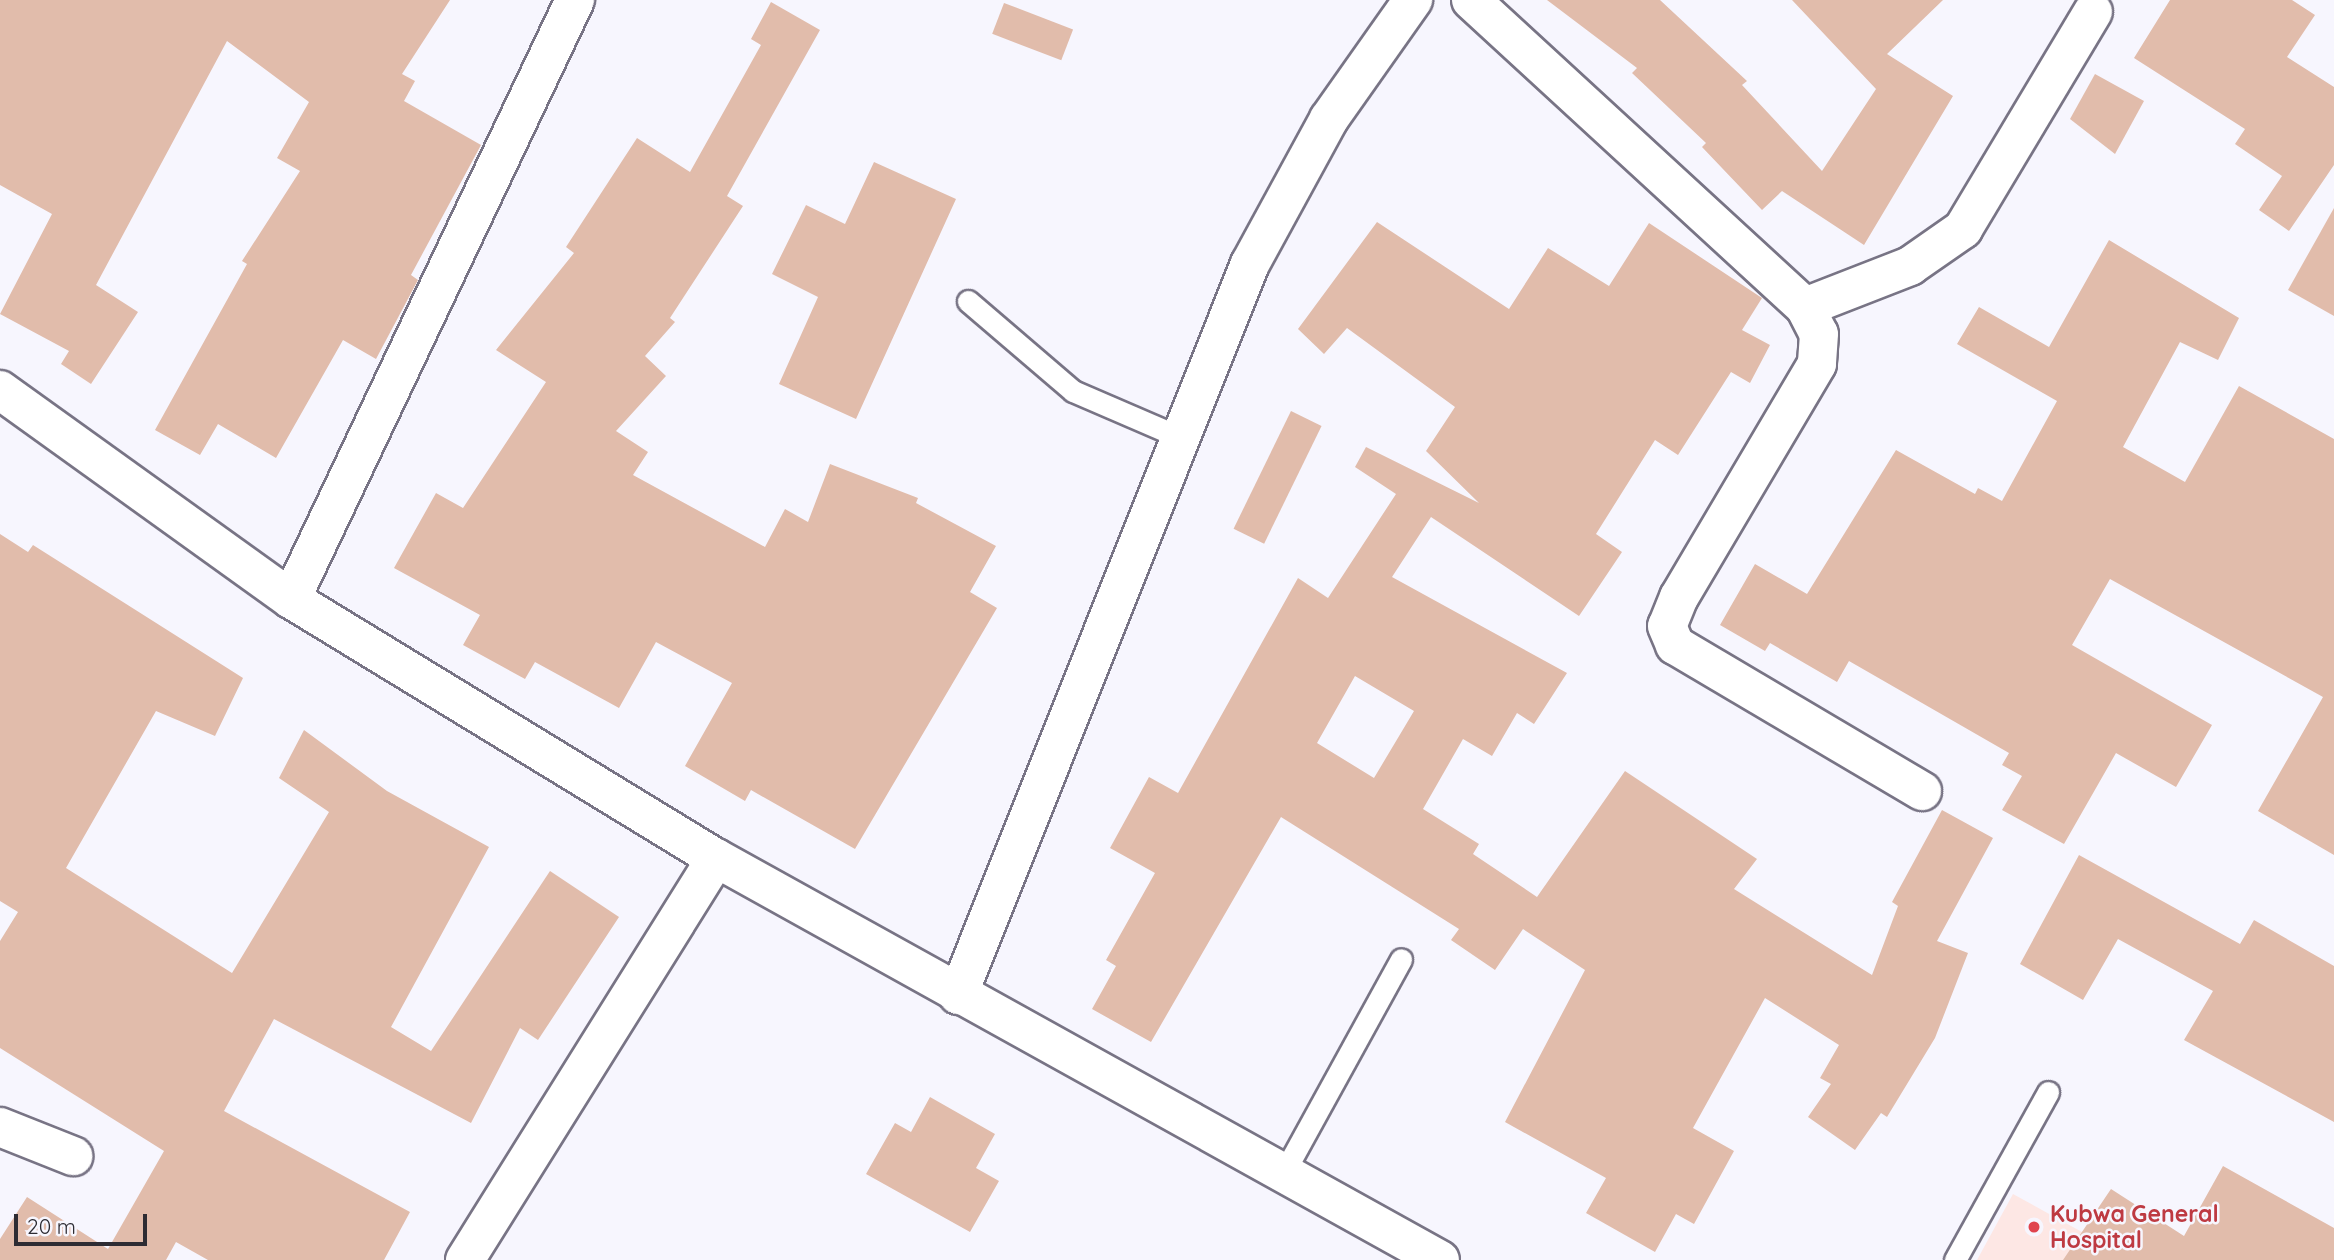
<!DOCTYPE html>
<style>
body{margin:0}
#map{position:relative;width:2334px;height:1260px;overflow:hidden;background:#f7f6fe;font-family:Quicksand,sans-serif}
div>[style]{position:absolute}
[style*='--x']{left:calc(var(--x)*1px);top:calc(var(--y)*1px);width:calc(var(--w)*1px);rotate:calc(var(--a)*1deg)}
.medical>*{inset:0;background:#fde7e4}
.building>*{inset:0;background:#e1bcab;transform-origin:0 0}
.roads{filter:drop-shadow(2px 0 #787485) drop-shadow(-2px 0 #787485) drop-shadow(0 2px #787485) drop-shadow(0 -2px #787485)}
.service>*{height:21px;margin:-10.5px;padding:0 10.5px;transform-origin:10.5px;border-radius:10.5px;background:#fff}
.minor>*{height:38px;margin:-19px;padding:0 19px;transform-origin:19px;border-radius:19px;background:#fff}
.dots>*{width:19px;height:19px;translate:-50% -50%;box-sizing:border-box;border:4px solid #f7f6fe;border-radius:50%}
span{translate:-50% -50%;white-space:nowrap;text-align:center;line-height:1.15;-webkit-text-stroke:5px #f7f6fe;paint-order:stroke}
.health-label{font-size:23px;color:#be3a42;font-weight:700}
.left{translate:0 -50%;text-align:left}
.scale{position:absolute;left:14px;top:1214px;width:133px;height:32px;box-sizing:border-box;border:4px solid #2d2c33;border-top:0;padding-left:9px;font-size:21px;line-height:24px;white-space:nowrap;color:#2d2c33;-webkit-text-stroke:5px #f7f6fe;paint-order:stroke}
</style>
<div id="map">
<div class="medical">
<i style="clip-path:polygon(2013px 1194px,2133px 1260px,1977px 1260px)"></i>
</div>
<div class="building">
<i style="clip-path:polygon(0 0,450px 0,402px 74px,415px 81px,404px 101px,481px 145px,411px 275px,418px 280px,376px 359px,343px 340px,276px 458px,218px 424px,200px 455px,155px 430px,247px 264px,242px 261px,300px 171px,277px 158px,309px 102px,227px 41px,96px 285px,138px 312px,91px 384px,61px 364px,69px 351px,0 314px,52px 214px,0 185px)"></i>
<i style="clip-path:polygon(1547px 0,1660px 0,1747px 81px,1742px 85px,1822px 171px,1876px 89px,1792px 0,1943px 0,1887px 54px,1953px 96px,1864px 245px,1782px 191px,1762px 210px,1702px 147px,1706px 143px,1632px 73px,1637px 68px)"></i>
<i style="clip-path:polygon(2170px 0,2292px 0,2315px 15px,2287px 57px,2334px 87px,2334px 165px,2289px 231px,2259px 210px,2282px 176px,2235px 144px,2245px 129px,2134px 58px)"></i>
<i style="clip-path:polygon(771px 2px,820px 30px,727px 196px,743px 206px,670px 318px,675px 322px,645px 356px,666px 376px,616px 431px,648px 452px,633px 475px,765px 547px,785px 509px,808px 522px,830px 464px,918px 498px,916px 503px,996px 546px,970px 592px,997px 608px,855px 849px,751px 790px,745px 801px,685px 766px,732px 683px,656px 642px,619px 708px,535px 662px,525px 679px,463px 645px,480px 615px,394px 568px,436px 493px,463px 508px,546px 382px,496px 350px,574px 253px,566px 247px,637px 138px,690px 172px,761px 45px,751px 39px)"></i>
<i style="left:1004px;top:3px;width:74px;height:33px;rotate:21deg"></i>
<i style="clip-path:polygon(2095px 74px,2144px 101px,2115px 154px,2070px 119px)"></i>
<i style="clip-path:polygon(874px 162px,956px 199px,856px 419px,779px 384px,818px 297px,772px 274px,806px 205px,845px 224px)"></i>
<i style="clip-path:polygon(2334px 208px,2334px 316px,2288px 290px)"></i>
<i style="clip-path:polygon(evenodd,1377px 222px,1509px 309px,1548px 248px,1609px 286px,1649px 223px,1762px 298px,1742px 330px,1770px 345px,1750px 383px,1731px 372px,1678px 455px,1655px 440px,1596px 534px,1622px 552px,1579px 616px,1431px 517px,1392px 577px,1567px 673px,1534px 724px,1517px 713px,1492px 756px,1463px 739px,1423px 809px,1479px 844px,1473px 854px,1537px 897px,1625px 771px,1757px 859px,1734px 889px,1872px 975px,1898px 906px,1892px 902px,1942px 810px,1993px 838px,1937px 941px,1968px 953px,1935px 1038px,1887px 1117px,1881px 1113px,1855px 1150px,1808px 1117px,1831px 1084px,1820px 1078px,1839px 1045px,1765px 998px,1693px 1128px,1734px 1151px,1694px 1224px,1676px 1214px,1655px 1252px,1586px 1213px,1606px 1178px,1505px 1122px,1585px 970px,1523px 929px,1495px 970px,1451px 940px,1459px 929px,1281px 817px,1151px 1042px,1092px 1009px,1116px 966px,1106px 960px,1155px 873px,1110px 848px,1149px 777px,1178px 793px,1298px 578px,1328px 598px,1396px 494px,1355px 467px,1366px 447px,1479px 503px,1426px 451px,1455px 407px,1347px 328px,1324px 354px,1298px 329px,1377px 222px,1355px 676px,1414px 711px,1374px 778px,1317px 743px,1355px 676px)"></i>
<i style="clip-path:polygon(2109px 240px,2239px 318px,2218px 360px,2180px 342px,2123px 447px,2185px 482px,2239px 386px,2334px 439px,2334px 855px,2258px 811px,2323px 697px,2110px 579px,2072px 645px,2212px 725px,2176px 787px,2116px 753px,2064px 844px,2002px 810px,2022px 776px,2002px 765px,2009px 753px,1849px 661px,1837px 682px,1770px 643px,1765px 651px,1720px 625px,1755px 564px,1807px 594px,1896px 450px,1975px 494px,1978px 488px,2002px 501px,2057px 401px,1957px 344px,1979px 307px,2049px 347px)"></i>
<i style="left:1291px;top:411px;width:34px;height:131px;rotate:26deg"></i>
<i style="clip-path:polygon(0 534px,28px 552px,33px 545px,243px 678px,215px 736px,156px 711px,66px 868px,232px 973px,329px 812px,279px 778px,304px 730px,387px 791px,489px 847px,391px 1027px,431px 1051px,550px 871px,619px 917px,538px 1040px,520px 1028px,471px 1123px,274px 1019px,224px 1111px,410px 1212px,384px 1260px,208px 1260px,176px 1242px,166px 1260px,0 1260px,0 1239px,27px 1197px,108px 1249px,164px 1151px,0 1048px,0 941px,18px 912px,0 901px)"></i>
<i style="clip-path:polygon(2079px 855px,2240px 944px,2254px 920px,2334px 966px,2334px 1122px,2184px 1040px,2213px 991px,2118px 939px,2083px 1000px,2020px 964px)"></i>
<i style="clip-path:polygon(930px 1097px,995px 1134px,976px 1168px,999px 1181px,970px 1232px,866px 1174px,895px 1123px,911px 1132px)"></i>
<i style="clip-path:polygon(2223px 1166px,2334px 1228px,2334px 1260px,2063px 1260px,2111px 1189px,2184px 1236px)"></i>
</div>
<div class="roads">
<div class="service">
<i style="--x:968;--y:301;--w:138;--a:40.6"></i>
<i style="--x:1073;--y:391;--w:116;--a:23.3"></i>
<i style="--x:1283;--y:1174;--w:245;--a:-61.2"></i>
<i style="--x:1955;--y:1260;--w:192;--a:-61"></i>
</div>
<div class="minor">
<i style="--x:1471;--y:0;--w:454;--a:42.6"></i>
<i style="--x:1805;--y:307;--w:30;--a:63"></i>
<i style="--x:1819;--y:334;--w:30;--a:94"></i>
<i style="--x:1817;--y:364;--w:271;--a:120.6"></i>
<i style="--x:1679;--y:597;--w:31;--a:112"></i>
<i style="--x:1667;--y:626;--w:21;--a:67"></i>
<i style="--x:1675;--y:645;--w:287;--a:30.6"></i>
<i style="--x:1805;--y:307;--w:113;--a:-21.3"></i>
<i style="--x:1910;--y:266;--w:65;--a:-34.9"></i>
<i style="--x:1963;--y:229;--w:253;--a:-59.1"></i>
<i style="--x:0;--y:390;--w:358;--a:35.7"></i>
<i style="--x:291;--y:599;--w:498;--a:31.4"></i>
<i style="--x:716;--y:858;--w:828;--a:29.04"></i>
<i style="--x:291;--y:599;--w:663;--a:-64.63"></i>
<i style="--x:958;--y:995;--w:787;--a:-68.23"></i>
<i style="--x:1250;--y:264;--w:165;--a:-61.4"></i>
<i style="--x:1329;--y:119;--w:146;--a:-54.8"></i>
<i style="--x:0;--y:1127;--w:79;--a:21.7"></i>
<i style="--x:465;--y:1260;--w:474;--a:-58"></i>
</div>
</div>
<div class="dots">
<i style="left:2034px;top:1227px;background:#e0444e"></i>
</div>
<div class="health-label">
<span class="left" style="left:2050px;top:1227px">Kubwa General<br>Hospital</span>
</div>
<div class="scale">20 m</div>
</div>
